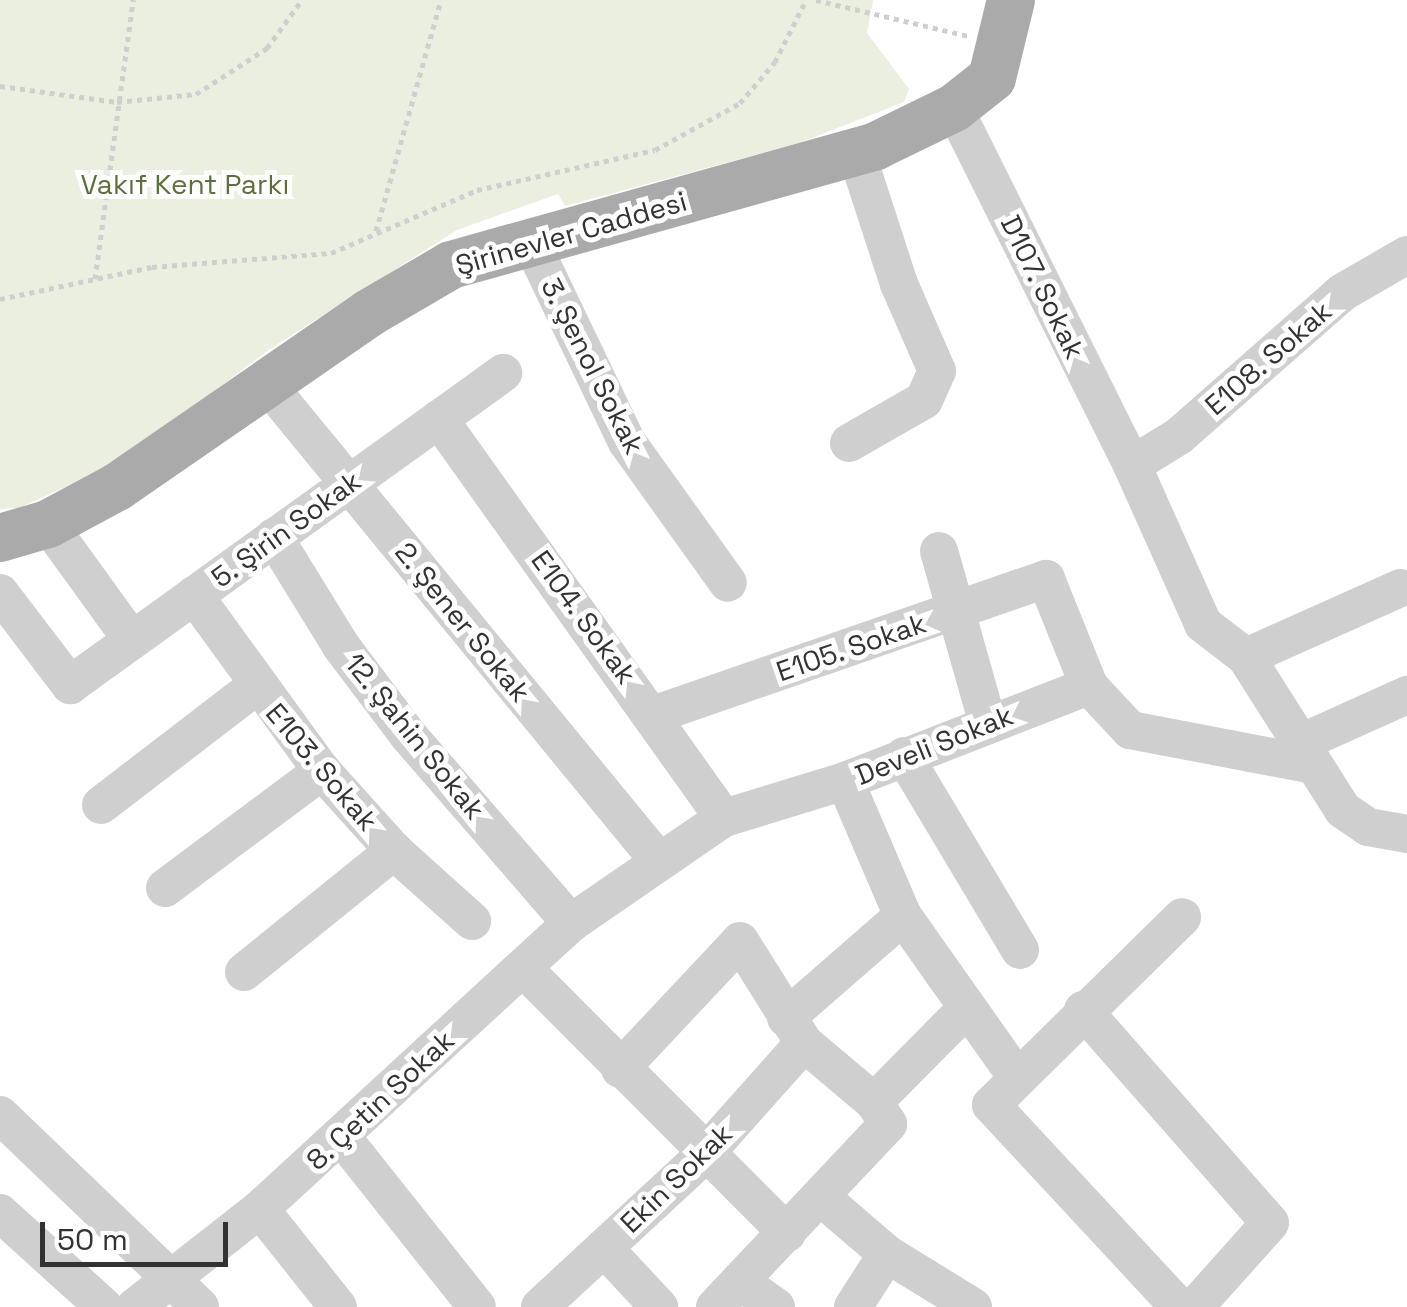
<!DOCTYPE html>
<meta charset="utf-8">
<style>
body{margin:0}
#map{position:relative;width:1407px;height:1307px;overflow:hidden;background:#fff;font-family:"Space Grotesk",sans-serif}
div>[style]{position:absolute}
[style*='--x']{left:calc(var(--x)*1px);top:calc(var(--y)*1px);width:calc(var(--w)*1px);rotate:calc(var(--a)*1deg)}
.green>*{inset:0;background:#eaefe0}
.path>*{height:5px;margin-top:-2.5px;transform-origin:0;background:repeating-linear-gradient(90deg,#cfcfcf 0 5px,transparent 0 10px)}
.minor>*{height:38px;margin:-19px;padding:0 19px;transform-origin:19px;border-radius:19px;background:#cfcfcf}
.major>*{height:48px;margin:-24px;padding:0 24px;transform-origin:24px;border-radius:24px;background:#aaa}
span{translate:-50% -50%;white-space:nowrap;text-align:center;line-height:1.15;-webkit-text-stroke:10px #fff;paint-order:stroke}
.park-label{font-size:28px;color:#5c703c}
.street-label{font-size:28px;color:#323232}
.scale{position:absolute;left:40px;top:1222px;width:188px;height:45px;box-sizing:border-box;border:5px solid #323232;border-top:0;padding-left:12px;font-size:30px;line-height:35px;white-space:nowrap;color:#323232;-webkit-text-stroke:8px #fff;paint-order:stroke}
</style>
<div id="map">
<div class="green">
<i style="clip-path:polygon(0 0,873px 0,867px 33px,909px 89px,904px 102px,799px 143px,565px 206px,558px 194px,457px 230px,270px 349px,122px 461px,19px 508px,0 509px)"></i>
</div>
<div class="path">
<i style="--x:816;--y:0;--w:156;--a:13.3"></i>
<i style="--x:0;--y:86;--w:118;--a:7.8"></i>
<i style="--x:117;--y:102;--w:79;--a:-5.8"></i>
<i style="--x:196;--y:94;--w:85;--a:-32.9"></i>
<i style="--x:267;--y:48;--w:59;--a:-53.9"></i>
<i style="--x:376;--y:231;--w:240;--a:-74.3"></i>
<i style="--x:95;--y:279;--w:282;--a:-82.2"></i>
<i style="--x:0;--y:299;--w:155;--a:-11.9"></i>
<i style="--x:152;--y:267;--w:180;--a:-4.5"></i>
<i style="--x:331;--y:253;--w:159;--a:-23.3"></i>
<i style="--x:477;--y:190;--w:182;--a:-12.7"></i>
<i style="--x:655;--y:150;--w:97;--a:-28.9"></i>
<i style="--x:740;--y:103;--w:54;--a:-49.5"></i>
<i style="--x:775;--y:62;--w:69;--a:-63.4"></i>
</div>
<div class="minor">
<i style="--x:954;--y:108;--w:399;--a:63.5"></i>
<i style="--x:1132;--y:465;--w:174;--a:65.9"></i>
<i style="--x:1203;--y:624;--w:54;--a:37.5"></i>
<i style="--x:1246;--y:657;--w:181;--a:57.6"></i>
<i style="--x:1343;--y:810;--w:30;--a:34"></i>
<i style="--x:1368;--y:827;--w:40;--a:10"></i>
<i style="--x:532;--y:244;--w:220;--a:64.4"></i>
<i style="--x:627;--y:442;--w:173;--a:54.4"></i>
<i style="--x:267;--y:384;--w:616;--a:50.6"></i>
<i style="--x:439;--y:419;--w:490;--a:54.5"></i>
<i style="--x:849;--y:443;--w:86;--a:-29.8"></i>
<i style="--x:924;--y:400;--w:32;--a:-66"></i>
<i style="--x:937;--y:371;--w:95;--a:-113.6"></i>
<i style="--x:899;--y:284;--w:139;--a:-108"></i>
<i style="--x:1132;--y:465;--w:55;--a:-31.7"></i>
<i style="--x:1179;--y:436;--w:218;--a:-41.3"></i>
<i style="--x:1343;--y:292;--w:74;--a:-30"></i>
<i style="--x:48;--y:524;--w:143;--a:54.1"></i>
<i style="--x:274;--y:537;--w:128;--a:58.4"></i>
<i style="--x:341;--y:646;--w:111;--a:53"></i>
<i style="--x:408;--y:735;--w:249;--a:49.1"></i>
<i style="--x:939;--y:551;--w:177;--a:74.2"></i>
<i style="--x:0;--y:593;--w:116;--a:52.7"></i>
<i style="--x:70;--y:685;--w:534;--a:-35.77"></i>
<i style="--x:194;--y:595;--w:218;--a:54"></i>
<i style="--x:322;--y:771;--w:108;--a:48"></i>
<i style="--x:394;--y:851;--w:105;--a:41.9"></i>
<i style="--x:1246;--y:657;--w:169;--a:-24.1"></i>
<i style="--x:656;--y:714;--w:413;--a:-19.1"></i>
<i style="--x:1046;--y:579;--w:115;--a:68.1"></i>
<i style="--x:1298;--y:744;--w:120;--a:-24.2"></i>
<i style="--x:904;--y:756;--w:226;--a:59.1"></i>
<i style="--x:845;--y:781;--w:147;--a:66.8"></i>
<i style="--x:903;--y:916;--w:196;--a:54.8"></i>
<i style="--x:101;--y:805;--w:194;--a:-37.5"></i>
<i style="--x:165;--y:888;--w:196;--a:-36.7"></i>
<i style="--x:523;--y:968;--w:374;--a:45.1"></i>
<i style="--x:244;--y:972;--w:193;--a:-38.9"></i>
<i style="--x:1083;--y:1010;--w:283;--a:48.7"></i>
<i style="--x:1270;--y:1223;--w:113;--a:131.8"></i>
<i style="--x:786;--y:1018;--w:155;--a:-41.1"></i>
<i style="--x:620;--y:1069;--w:175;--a:-46.8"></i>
<i style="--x:740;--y:941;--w:120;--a:57.9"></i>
<i style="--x:804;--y:1043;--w:92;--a:40.1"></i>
<i style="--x:0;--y:1115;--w:277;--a:43.8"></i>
<i style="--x:341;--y:1136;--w:218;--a:51.5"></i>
<i style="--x:822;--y:1198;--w:86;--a:40.7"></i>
<i style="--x:887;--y:1254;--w:101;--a:31.6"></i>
<i style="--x:260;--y:1209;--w:125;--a:51.5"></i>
<i style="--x:0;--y:1213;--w:140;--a:42.1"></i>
<i style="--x:604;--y:1248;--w:81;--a:47"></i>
<i style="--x:741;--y:1282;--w:43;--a:35.5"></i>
<i style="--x:135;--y:1307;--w:159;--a:-38.1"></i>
<i style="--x:260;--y:1209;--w:423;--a:-42.6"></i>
<i style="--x:571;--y:923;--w:186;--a:-34.5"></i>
<i style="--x:724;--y:818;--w:127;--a:-17"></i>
<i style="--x:845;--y:781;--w:262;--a:-21.3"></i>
<i style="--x:1089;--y:686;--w:60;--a:47"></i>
<i style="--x:1130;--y:730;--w:182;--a:10.8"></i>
<i style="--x:540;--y:1307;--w:225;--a:-42.8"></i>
<i style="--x:705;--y:1154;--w:149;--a:-48.3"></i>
<i style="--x:715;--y:1307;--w:252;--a:-46.6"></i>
<i style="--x:888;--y:1124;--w:26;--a:-122"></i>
<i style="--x:874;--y:1102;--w:131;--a:-45.3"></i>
<i style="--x:853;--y:1307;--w:63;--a:-57.3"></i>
<i style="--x:1179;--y:1307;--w:276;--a:-132.9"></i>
<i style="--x:991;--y:1105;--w:268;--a:-44.5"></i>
</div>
<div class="major">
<i style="--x:0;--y:538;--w:50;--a:-16.3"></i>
<i style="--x:48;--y:524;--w:78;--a:-28.2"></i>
<i style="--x:117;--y:487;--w:306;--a:-34.6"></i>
<i style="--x:369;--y:313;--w:95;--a:-30.3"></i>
<i style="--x:451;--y:265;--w:441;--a:-15.6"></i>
<i style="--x:876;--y:146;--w:87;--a:-26"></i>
<i style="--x:954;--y:108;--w:48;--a:-38.3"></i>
<i style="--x:992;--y:78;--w:80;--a:-76.3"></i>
</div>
<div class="park-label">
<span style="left:185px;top:184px">Vakıf Kent Parkı</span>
</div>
<div class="street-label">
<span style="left:571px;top:233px;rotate:-16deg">Şirinevler Caddesi</span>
<span style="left:1043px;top:287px;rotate:64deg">D107. Sokak</span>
<span style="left:1268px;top:358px;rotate:-41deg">E108. Sokak</span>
<span style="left:593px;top:366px;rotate:63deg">3. Şenol Sokak</span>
<span style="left:286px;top:529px;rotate:-36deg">5. Şirin Sokak</span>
<span style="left:584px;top:617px;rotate:54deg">E104. Sokak</span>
<span style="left:463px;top:622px;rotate:51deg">2. Şener Sokak</span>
<span style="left:851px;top:647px;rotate:-19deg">E105. Sokak</span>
<span style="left:415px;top:736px;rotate:51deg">12. Şahin Sokak</span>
<span style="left:934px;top:745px;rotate:-22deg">Develi Sokak</span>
<span style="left:322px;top:767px;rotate:50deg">E103. Sokak</span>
<span style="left:380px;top:1100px;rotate:-43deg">8. Çetin Sokak</span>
<span style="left:676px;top:1178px;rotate:-44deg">Ekin Sokak</span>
</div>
<div class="scale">50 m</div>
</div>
